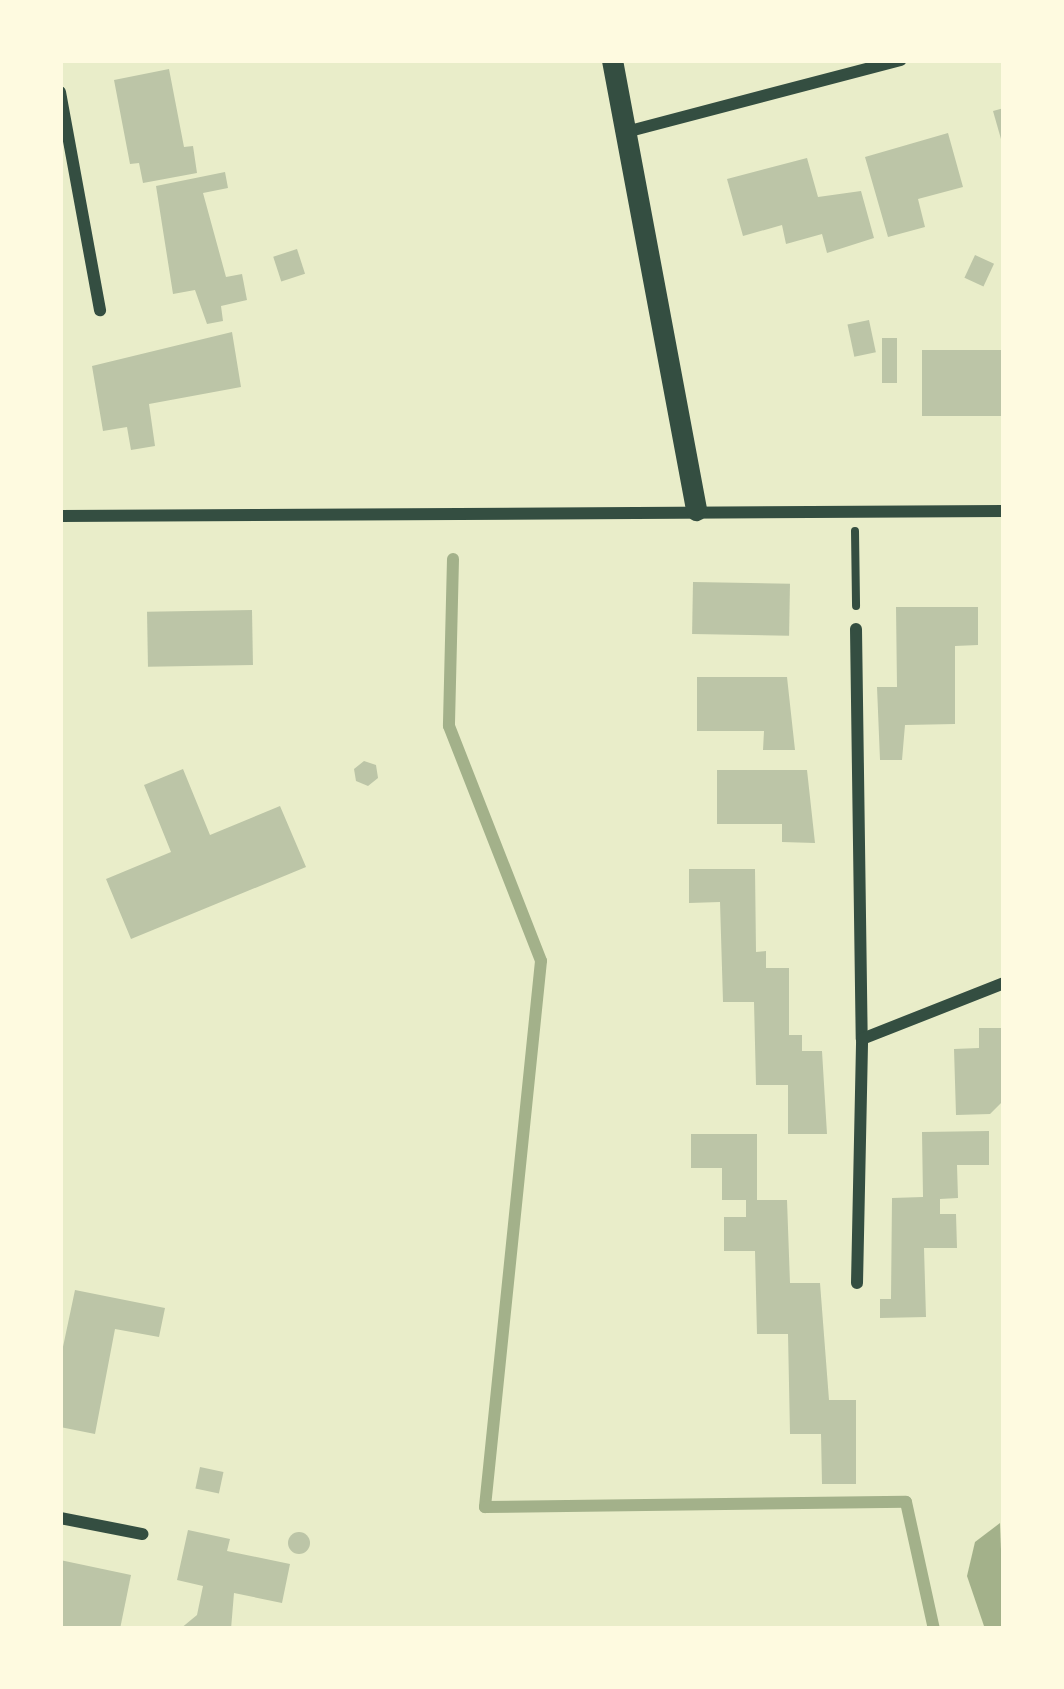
<!DOCTYPE html>
<style>
body{margin:0}
#map{position:relative;width:1064px;height:1689px;overflow:hidden;background:#e9edc9;font-family:"Sofia Sans Condensed",sans-serif}
div>[style]{position:absolute}
[style*='--x']{left:calc(var(--x)*1px);top:calc(var(--y)*1px);width:calc(var(--w)*1px);rotate:calc(var(--a)*1deg)}
.water>*{inset:0;background:#a3b18a}
.stream>*{height:12px;margin:-6px;padding:0 6px;transform-origin:6px;border-radius:6px;background:#a3b18a}
.building>*{inset:0;background:#bcc5a7;transform-origin:0 0}
.round{border-radius:50%}
.path>*{height:8px;margin:-4px;padding:0 4px;transform-origin:4px;border-radius:4px;background:#344e41}
.minor>*{height:12px;margin:-6px;padding:0 6px;transform-origin:6px;border-radius:6px;background:#344e41}
.tertiary>*{height:21px;margin:-10.5px;padding:0 10.5px;transform-origin:10.5px;border-radius:10.5px;background:#344e41}
span{translate:-50% -50%;white-space:nowrap;text-align:center;line-height:1.15;-webkit-text-stroke:12px #fefae0;paint-order:stroke}
.frame{position:absolute;inset:0;border:63px solid #fefae0;pointer-events:none}
</style>
<div id="map">
<div class="water">
<i style="clip-path:polygon(1000px 1523px,1004px 1629px,985px 1629px,967px 1576px,975px 1542px)"></i>
</div>
<div class="stream">
<i style="--x:453;--y:559;--w:167;--a:91.4"></i>
<i style="--x:449;--y:726;--w:252;--a:68.6"></i>
<i style="--x:541;--y:961;--w:549;--a:95.86"></i>
<i style="--x:485;--y:1507;--w:421;--a:-0.7"></i>
<i style="--x:906;--y:1502;--w:130;--a:77.6"></i>
</div>
<div class="building">
<i style="clip-path:polygon(169px 69px,184px 147px,193px 146px,197px 173px,143px 183px,139px 163px,130px 164px,114px 80px)"></i>
<i style="clip-path:polygon(1004px 108px,1004px 145px,1003px 146px,993px 111px)"></i>
<i style="clip-path:polygon(948px 133px,963px 187px,918px 199px,925px 227px,888px 237px,865px 157px)"></i>
<i style="clip-path:polygon(807px 158px,818px 197px,861px 191px,874px 238px,827px 253px,822px 234px,786px 244px,782px 225px,743px 236px,727px 179px)"></i>
<i style="clip-path:polygon(225px 172px,228px 188px,203px 193px,226px 277px,242px 274px,247px 300px,221px 306px,223px 321px,207px 324px,195px 290px,173px 294px,156px 186px)"></i>
<i style="left:297px;top:249px;width:26px;height:25px;rotate:72deg"></i>
<i style="left:975px;top:255px;width:21px;height:25px;rotate:25deg"></i>
<i style="left:869px;top:320px;width:33px;height:22px;rotate:78deg"></i>
<i style="clip-path:polygon(232px 332px,241px 387px,149px 404px,155px 446px,131px 450px,127px 427px,103px 431px,92px 366px)"></i>
<i style="left:882px;top:338px;width:15px;height:45px"></i>
<i style="left:1004px;top:350px;width:66px;height:82px;rotate:90deg"></i>
<i style="left:693px;top:582px;width:97px;height:52px;rotate:1deg"></i>
<i style="clip-path:polygon(896px 607px,978px 607px,978px 645px,955px 646px,955px 724px,905px 725px,902px 760px,880px 760px,877px 687px,897px 687px)"></i>
<i style="left:252px;top:610px;width:55px;height:105px;rotate:89deg"></i>
<i style="clip-path:polygon(697px 677px,787px 677px,795px 750px,763px 750px,764px 731px,697px 731px)"></i>
<i style="clip-path:polygon(364px 761px,376px 765px,378px 778px,368px 786px,356px 781px,354px 769px)"></i>
<i style="clip-path:polygon(183px 769px,210px 835px,280px 806px,306px 867px,131px 939px,106px 879px,171px 852px,144px 785px)"></i>
<i style="clip-path:polygon(717px 770px,807px 770px,815px 843px,782px 842px,782px 824px,717px 824px)"></i>
<i style="clip-path:polygon(689px 869px,755px 869px,756px 952px,766px 951px,766px 968px,789px 968px,789px 1035px,802px 1035px,802px 1051px,822px 1051px,827px 1134px,788px 1134px,788px 1085px,756px 1085px,754px 1002px,723px 1002px,720px 902px,689px 903px)"></i>
<i style="clip-path:polygon(979px 1028px,1004px 1028px,1004px 1100px,990px 1114px,956px 1115px,954px 1049px,979px 1048px)"></i>
<i style="clip-path:polygon(989px 1131px,989px 1165px,957px 1165px,958px 1198px,940px 1199px,940px 1214px,956px 1214px,957px 1248px,924px 1248px,926px 1317px,880px 1318px,880px 1299px,891px 1299px,892px 1198px,923px 1197px,922px 1132px)"></i>
<i style="clip-path:polygon(691px 1134px,757px 1134px,757px 1200px,787px 1200px,790px 1283px,820px 1283px,829px 1400px,856px 1400px,856px 1484px,822px 1484px,821px 1434px,790px 1434px,788px 1334px,757px 1334px,755px 1251px,724px 1251px,724px 1217px,746px 1217px,746px 1200px,722px 1200px,722px 1168px,691px 1168px)"></i>
<i style="clip-path:polygon(75px 1290px,165px 1308px,159px 1337px,115px 1329px,95px 1434px,60px 1427px,60px 1361px)"></i>
<i style="left:200px;top:1467px;width:24px;height:22px;rotate:12deg"></i>
<i style="clip-path:polygon(188px 1530px,230px 1539px,227px 1551px,290px 1564px,282px 1603px,234px 1593px,231px 1629px,180px 1629px,197px 1615px,203px 1586px,177px 1580px)"></i>
<i class="round" style="left:288px;top:1532px;width:22px;height:22px"></i>
<i style="clip-path:polygon(60px 1560px,131px 1575px,120px 1629px,62px 1629px)"></i>
</div>
<div class="path">
<i style="--x:855;--y:531;--w:75;--a:89.2"></i>
</div>
<div class="minor">
<i style="--x:60;--y:92;--w:222;--a:79.6"></i>
<i style="--x:626;--y:132;--w:284;--a:-14.7"></i>
<i style="--x:60;--y:516;--w:944;--a:-0.3"></i>
<i style="--x:856;--y:629;--w:410;--a:89.2"></i>
<i style="--x:857;--y:1283;--w:244;--a:-88.8"></i>
<i style="--x:862;--y:1039;--w:153;--a:-21.5"></i>
<i style="--x:60;--y:1518;--w:84;--a:11"></i>
</div>
<div class="tertiary">
<i style="--x:612;--y:60;--w:458;--a:79.4"></i>
</div>
<div class="frame"></div>
</div>
